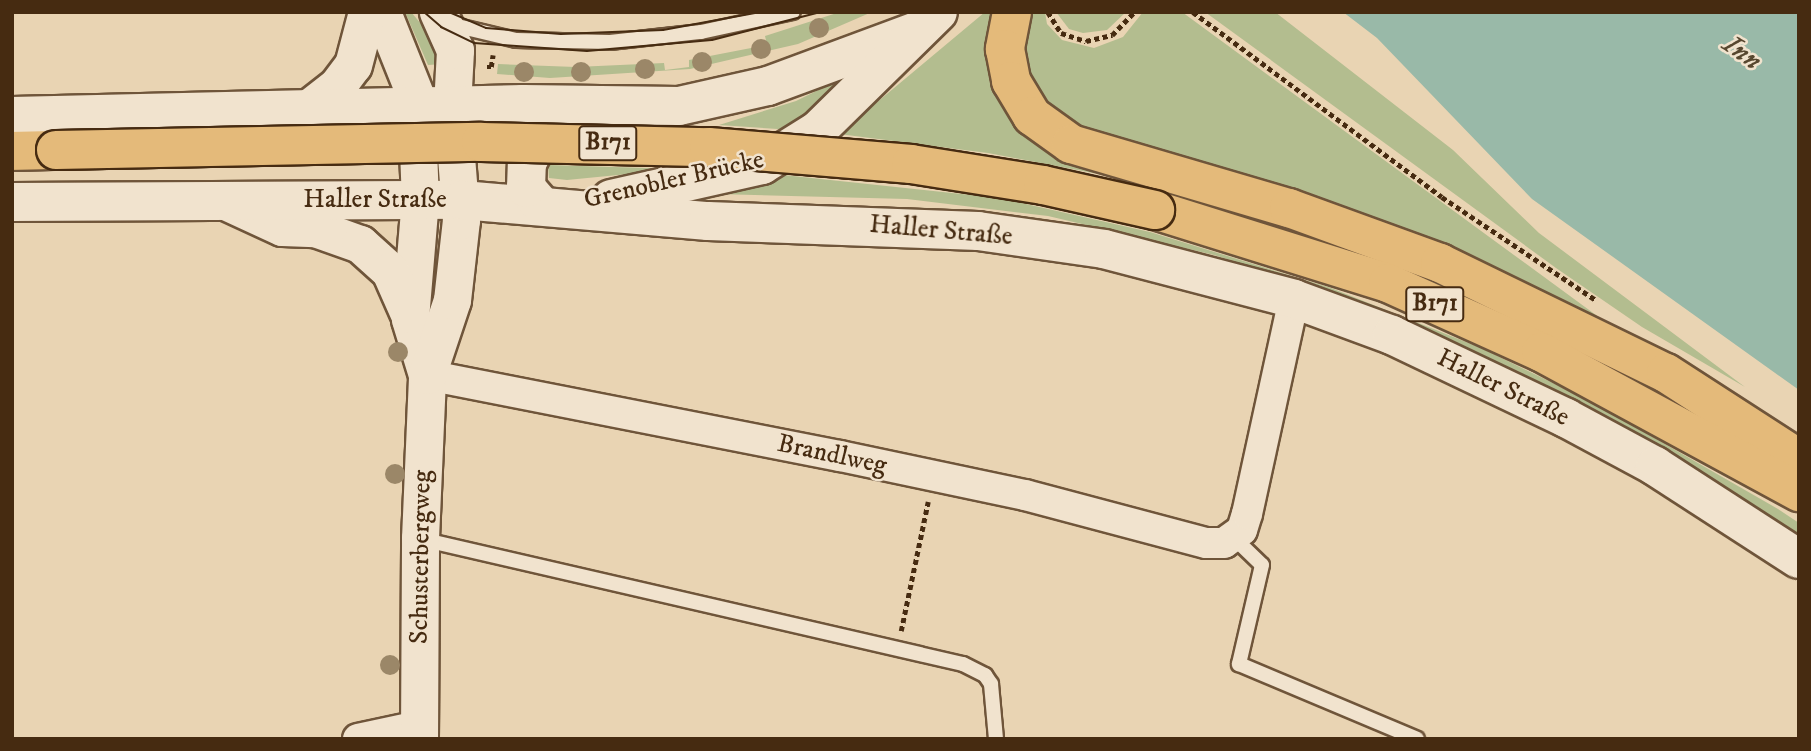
<!DOCTYPE html>
<meta charset="utf-8">
<style>
body{margin:0}
#map{position:relative;width:1811px;height:751px;overflow:hidden;background:#e9d4b3;font-family:"IM FELL DW Pica",serif}
div>[style]{position:absolute}
[style*='--x']{left:calc(var(--x)*1px);top:calc(var(--y)*1px);width:calc(var(--w)*1px);rotate:calc(var(--a)*1deg)}
.green>*{inset:0;background:#b3bd8f}
.water>*{inset:0;background:#99b9a8}
.path>*{height:4.5px;margin-top:-2.25px;transform-origin:0;background:repeating-linear-gradient(90deg,#462b11 0 5px,transparent 0 8.5px)}
.roads{filter:drop-shadow(2px 0 #6f553a) drop-shadow(-2px 0 #6f553a) drop-shadow(0 2px #6f553a) drop-shadow(0 -2px #6f553a)}
.service>*{height:14px;margin:-7px;padding:0 7px;transform-origin:7px;border-radius:7px;background:#f1e3ce}
.minor>*{height:30px;margin:-15px;padding:0 15px;transform-origin:15px;border-radius:15px;background:#f1e3ce}
.tertiary>*{height:37px;margin:-18.5px;padding:0 18.5px;transform-origin:18.5px;border-radius:18.5px;background:#f1e3ce}
.secondary>*{height:38px;margin:-19px;padding:0 19px;transform-origin:19px;border-radius:19px;background:#f1e3ce}
.primary>*{height:38px;margin:-19px;padding:0 19px;transform-origin:19px;border-radius:19px;background:#e4ba7a}
.tram>*{height:2px;margin:-1px;padding:0 1px;transform-origin:1px;border-radius:1px;background:#462b11}
.bridges{filter:drop-shadow(2px 0 #462b11) drop-shadow(-2px 0 #462b11) drop-shadow(0 2px #462b11) drop-shadow(0 -2px #462b11)}
.primary-bridge>*{height:38px;margin:-19px;padding:0 19px;transform-origin:19px;border-radius:19px;background:#e4ba7a}
.trees>*{width:20px;height:20px;margin:-10px;border-radius:50%;background:#9b8768}
span{translate:-50% -50%;white-space:nowrap;text-align:center;line-height:1.15;-webkit-text-stroke:5px #f1e3ce;paint-order:stroke}
.shield-label span{padding:2px 5px;background:#f1e3ce;border:2px solid;border-radius:5px;-webkit-text-stroke-width:0}
.shield-label{font-size:24px;color:#462b11;font-weight:700}
.street-label{font-size:26px;color:#462b11}
.water-label{font-size:28px;color:#57472f;font-style:italic}
.frame{position:absolute;inset:0;border:14px solid #462b11;pointer-events:none}
</style>
<div id="map">
<div class="green">
<i style="clip-path:polygon(405px 12px,411px 12px,438px 44px,443px 64px,428px 65px)"></i>
<i style="clip-path:polygon(840px 12px,872px 12px,798px 44px,690px 69px,550px 78px,497px 74px,498px 64px,576px 67px,664px 63px,665px 70px,689px 67px,689px 60px,767px 45px,765px 36px)"></i>
<i style="clip-path:polygon(985px 12px,1000px 12px,992px 55px,1002px 96px,1037px 134px,1058px 148px,1090px 162px,1299px 222px,1426px 269px,1583px 341px,1734px 429px,1732px 433px,1642px 379px,1508px 310px,1316px 233px,1119px 178px,988px 153px,839px 134px)"></i>
<i style="clip-path:polygon(1029px 12px,1045px 12px,1047px 24px,1062px 40px,1094px 48px,1123px 37px,1143px 12px,1182px 12px,1600px 318px,1598px 321px,1107px 142px,1048px 115px,1020px 59px)"></i>
<i style="clip-path:polygon(1056px 12px,1126px 12px,1107px 30px,1083px 33px,1069px 29px)"></i>
<i style="clip-path:polygon(1205px 12px,1275px 12px,1453px 150px,1539px 233px,1745px 387px,1642px 327px,1556px 268px)"></i>
<i style="clip-path:polygon(857px 71px,793px 130px,719px 125px,796px 101px)"></i>
<i style="clip-path:polygon(548px 165px,679px 169px,567px 180px,549px 178px)"></i>
<i style="clip-path:polygon(774px 174px,999px 198px,1150px 232px,1331px 288px,1481px 348px,1590px 401px,1778px 509px,1799px 523px,1799px 535px,1693px 467px,1566px 397px,1443px 337px,1327px 291px,1214px 255px,1048px 216px,907px 199px,717px 194px)"></i>
</div>
<div class="water">
<i style="clip-path:polygon(1343px 12px,1799px 12px,1799px 390px,1532px 199px,1377px 38px)"></i>
</div>
<div class="path">
<i style="--x:1048;--y:12;--w:25;--a:58"></i>
<i style="--x:1061;--y:33;--w:26;--a:18"></i>
<i style="--x:1086;--y:41;--w:27;--a:-13"></i>
<i style="--x:1112;--y:35;--w:32;--a:-46"></i>
<i style="--x:1193;--y:12;--w:310;--a:36.6"></i>
<i style="--x:1442;--y:197;--w:185;--a:33.8"></i>
<i style="--x:487;--y:67;--w:4;--a:0"></i>
<i style="--x:491;--y:67;--w:12;--a:-81"></i>
<i style="--x:901;--y:631;--w:132;--a:-78.2"></i>
</div>
<div class="roads">
<div class="service">
<i style="--x:449;--y:24;--w:69;--a:13.4"></i>
<i style="--x:516;--y:40;--w:94;--a:1.2"></i>
<i style="--x:610;--y:42;--w:92;--a:-6.3"></i>
<i style="--x:701;--y:32;--w:94;--a:-12.3"></i>
<i style="--x:1233;--y:537;--w:40;--a:44"></i>
<i style="--x:1262;--y:565;--w:102;--a:103.1"></i>
<i style="--x:1239;--y:664;--w:193;--a:22.8"></i>
<i style="--x:421;--y:539;--w:556;--a:12.99"></i>
<i style="--x:963;--y:664;--w:25;--a:27"></i>
<i style="--x:985;--y:675;--w:11;--a:56"></i>
<i style="--x:991;--y:684;--w:55;--a:84.8"></i>
</div>
<div class="minor">
<i style="--x:427;--y:375;--w:421;--a:11.1"></i>
<i style="--x:840;--y:456;--w:189;--a:11.9"></i>
<i style="--x:1025;--y:495;--w:187;--a:14.9"></i>
<i style="--x:1206;--y:543;--w:18;--a:0"></i>
<i style="--x:1224;--y:543;--w:22;--a:-36"></i>
<i style="--x:1242;--y:530;--w:17;--a:-73"></i>
<i style="--x:1247;--y:514;--w:220;--a:-77.7"></i>
<i style="--x:358;--y:739;--w:61;--a:-12.2"></i>
</div>
<div class="tertiary">
<i style="--x:382;--y:12;--w:92;--a:68.2"></i>
<i style="--x:416;--y:97;--w:102;--a:87.8"></i>
<i style="--x:420;--y:199;--w:120;--a:94.8"></i>
<i style="--x:410;--y:319;--w:59;--a:73.1"></i>
<i style="--x:306;--y:110;--w:39;--a:-38"></i>
<i style="--x:337;--y:86;--w:26;--a:-53"></i>
<i style="--x:353;--y:65;--w:55;--a:-75.2"></i>
<i style="--x:223;--y:200;--w:65;--a:24.6"></i>
<i style="--x:282;--y:227;--w:33;--a:2"></i>
<i style="--x:315;--y:228;--w:48;--a:19.6"></i>
<i style="--x:360;--y:244;--w:40;--a:42"></i>
<i style="--x:390;--y:271;--w:47;--a:66.2"></i>
<i style="--x:419;--y:739;--w:201;--a:-89.7"></i>
<i style="--x:420;--y:538;--w:163;--a:-87.5"></i>
<i style="--x:427;--y:375;--w:79;--a:-71.6"></i>
<i style="--x:452;--y:300;--w:81;--a:-83.6"></i>
<i style="--x:461;--y:220;--w:114;--a:-94.5"></i>
<i style="--x:452;--y:106;--w:56;--a:-86.9"></i>
<i style="--x:455;--y:50;--w:42;--a:-114.1"></i>
</div>
<div class="secondary">
<i style="--x:12;--y:116;--w:511;--a:-1.35"></i>
<i style="--x:523;--y:104;--w:156;--a:0.7"></i>
<i style="--x:679;--y:106;--w:91;--a:-12.7"></i>
<i style="--x:768;--y:86;--w:156;--a:-20.3"></i>
<i style="--x:611;--y:199;--w:155;--a:-12.7"></i>
<i style="--x:762;--y:165;--w:66;--a:-32"></i>
<i style="--x:818;--y:130;--w:168;--a:-44.5"></i>
<i style="--x:12;--y:202;--w:450;--a:-0.3"></i>
<i style="--x:462;--y:200;--w:247;--a:4.9"></i>
<i style="--x:708;--y:221;--w:270;--a:2.1"></i>
<i style="--x:978;--y:231;--w:127;--a:8.1"></i>
<i style="--x:1104;--y:249;--w:196;--a:14.7"></i>
<i style="--x:1294;--y:299;--w:104;--a:20.2"></i>
<i style="--x:1392;--y:335;--w:193;--a:25.5"></i>
<i style="--x:1566;--y:418;--w:101;--a:28.3"></i>
<i style="--x:1655;--y:466;--w:171;--a:32.9"></i>
<i style="--x:541;--y:205;--w:23;--a:-131"></i>
<i style="--x:526;--y:188;--w:25;--a:-88"></i>
<i style="--x:527;--y:163;--w:22;--a:-63"></i>
<i style="--x:537;--y:143;--w:32;--a:-44"></i>
</div>
<div class="primary">
<i style="--x:1012;--y:12;--w:38;--a:101"></i>
<i style="--x:1005;--y:49;--w:33;--a:79"></i>
<i style="--x:1011;--y:81;--w:41;--a:59"></i>
<i style="--x:1032;--y:116;--w:48;--a:35.7"></i>
<i style="--x:1071;--y:144;--w:227;--a:16.4"></i>
<i style="--x:1289;--y:208;--w:161;--a:20"></i>
<i style="--x:1440;--y:263;--w:251;--a:26"></i>
<i style="--x:1666;--y:373;--w:158;--a:32.9"></i>
<i style="--x:12;--y:151;--w:44;--a:-1.3"></i>
<i style="--x:1155;--y:210;--w:244;--a:17.4"></i>
<i style="--x:1388;--y:283;--w:168;--a:24.3"></i>
<i style="--x:1541;--y:352;--w:294;--a:28.5"></i>
</div>
</div>
<div class="tram">
<i style="--x:424;--y:12;--w:23;--a:41"></i>
<i style="--x:441;--y:27;--w:37;--a:26"></i>
<i style="--x:474;--y:43;--w:113;--a:4"></i>
<i style="--x:587;--y:51;--w:125;--a:-5"></i>
<i style="--x:712;--y:40;--w:112;--a:-14.5"></i>
<i style="--x:449;--y:12;--w:40;--a:23.4"></i>
<i style="--x:486;--y:28;--w:75;--a:4.6"></i>
<i style="--x:561;--y:34;--w:102;--a:-2.2"></i>
<i style="--x:663;--y:30;--w:99;--a:-10.5"></i>
</div>
<div class="bridges">
<div class="primary-bridge">
<i style="--x:56;--y:150;--w:425;--a:-1.1"></i>
<i style="--x:481;--y:142;--w:228;--a:1.3"></i>
<i style="--x:709;--y:147;--w:203;--a:4.8"></i>
<i style="--x:911;--y:164;--w:134;--a:9"></i>
<i style="--x:1043;--y:185;--w:115;--a:12.6"></i>
</div>
</div>
<div class="trees">
<i style="left:819px;top:28px"></i>
<i style="left:761px;top:49px"></i>
<i style="left:702px;top:62px"></i>
<i style="left:645px;top:69px"></i>
<i style="left:524px;top:72px"></i>
<i style="left:581px;top:72px"></i>
<i style="left:398px;top:352px"></i>
<i style="left:395px;top:474px"></i>
<i style="left:390px;top:665px"></i>
</div>
<div class="shield-label">
<span style="left:608px;top:143px">B171</span>
<span style="left:1435px;top:304px">B171</span>
</div>
<div class="street-label">
<span style="left:674px;top:180px;rotate:-13deg">Grenobler Brücke</span>
<span style="left:375px;top:200px">Haller Straße</span>
<span style="left:941px;top:231px;rotate:5deg">Haller Straße</span>
<span style="left:1503px;top:388px;rotate:26deg">Haller Straße</span>
<span style="left:832px;top:455px;rotate:12deg">Brandlweg</span>
<span style="left:421px;top:557px;rotate:-89deg">Schusterbergweg</span>
</div>
<div class="water-label">
<span style="left:1742px;top:53px;rotate:36deg">Inn</span>
</div>
<div class="frame"></div>
</div>
